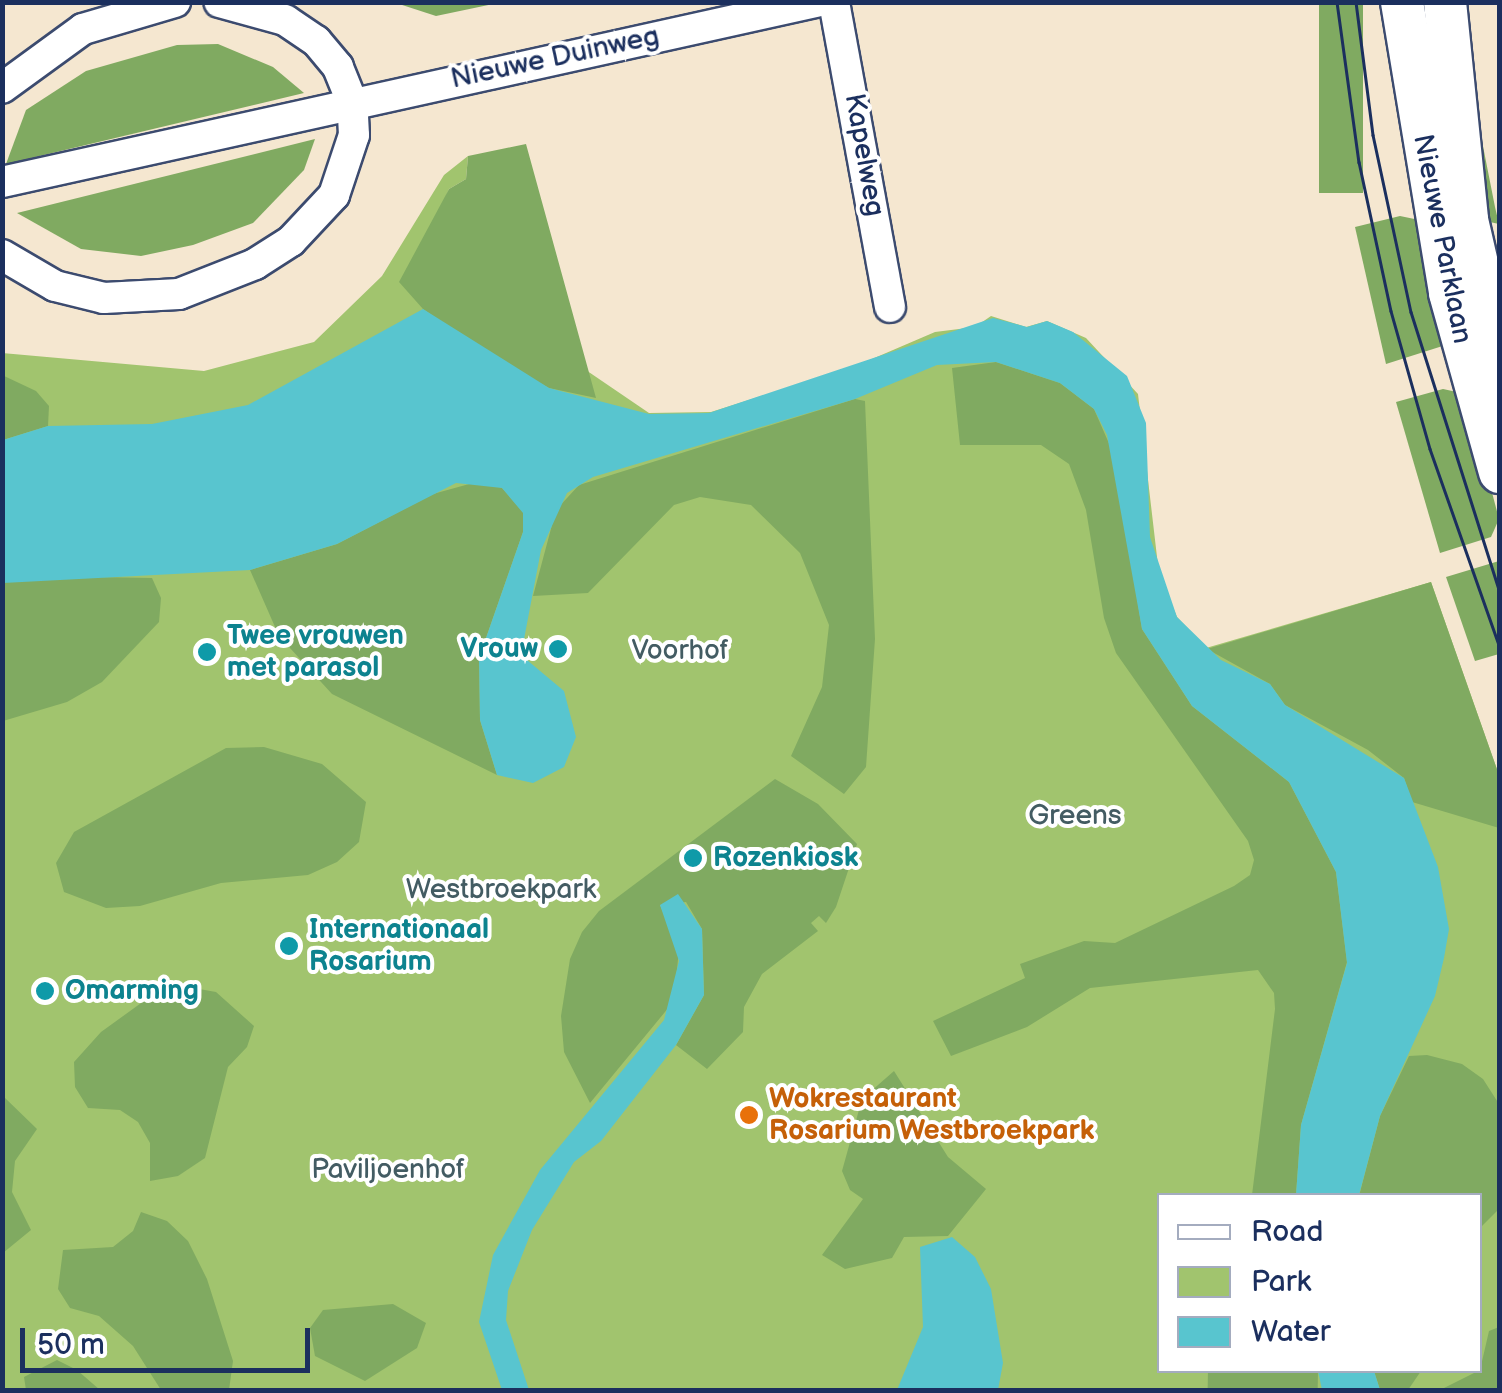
<!DOCTYPE html>
<style>
body{margin:0}
#map{position:relative;width:1502px;height:1393px;overflow:hidden;background:#f5e7d0;font-family:"Balsamiq Sans",sans-serif}
div>[style]{position:absolute}
[style*='--x']{left:calc(var(--x)*1px);top:calc(var(--y)*1px);width:calc(var(--w)*1px);rotate:calc(var(--a)*1deg)}
.green>*{inset:0;background:#a1c46e}
.forest>*{inset:0;background:#80aa61;transform-origin:0 0}
.water>*{inset:0;background:#58c5cf}
.roads{filter:drop-shadow(2px 0 #3c4b6f) drop-shadow(-2px 0 #3c4b6f) drop-shadow(0 2px #3c4b6f) drop-shadow(0 -2px #3c4b6f)}
.minor>*{height:30px;margin:-15px;padding:0 15px;transform-origin:15px;border-radius:15px;background:#fff}
.secondary>*{height:42px;margin:-21px;padding:0 21px;transform-origin:21px;border-radius:21px;background:#fff}
.tram>*{height:2.5px;margin:-1.25px;padding:0 1.25px;transform-origin:1.25px;border-radius:1.25px;background:#1b2f5e}
.dots>*{width:28px;height:28px;translate:-50% -50%;box-sizing:border-box;border:5px solid #fff;border-radius:50%}
span{translate:-50% -50%;white-space:nowrap;text-align:center;line-height:1.15;-webkit-text-stroke:8px #fff;paint-order:stroke}
.street-label{font-size:28px;color:#1b2f5e}
.culture-label{font-size:28px;color:#0d838f;font-weight:700}
.left{translate:0 -50%;text-align:left}
.right{translate:-100% -50%;text-align:right}
.park-label{font-size:28px;color:#435c63}
.food-label{font-size:28px;color:#c56008;font-weight:700}
.frame{position:absolute;inset:0;border:5px solid #1b2f5e;pointer-events:none}
.legend{position:absolute;left:1157px;top:1193px;width:325px;height:180px;box-sizing:border-box;background:#fff;border:2px solid #a4acbf;margin:0;padding:12px 18px;list-style:none;font-size:30px;color:#1b2f5e}
.legend li{display:flex;align-items:center;gap:20px;height:50px}
.legend b{width:50px;border:2px solid #a4acbf}
.scale{position:absolute;left:20px;top:1328px;width:290px;height:45px;box-sizing:border-box;border:5px solid #1b2f5e;border-top:0;padding-left:12px;font-size:30px;line-height:35px;white-space:nowrap;color:#1b2f5e;-webkit-text-stroke:8px #fff;paint-order:stroke}
</style>
<div id="map">
<div class="green">
<i style="clip-path:polygon(evenodd,468px 156px,466px 179px,449px 189px,430px 231px,430px 264px,649px 413px,711px 412px,851px 368px,935px 332px,975px 327px,991px 316px,1026px 327px,1047px 321px,1086px 338px,1138px 394px,1159px 574px,1177px 617px,1206px 648px,1431px 582px,1499px 775px,1499px 1390px,3px 1390px,2px 353px,204px 371px,314px 342px,382px 276px,444px 175px,468px 156px,1160px 1196px,1480px 1196px,1480px 1370px,1160px 1370px,1160px 1196px)"></i>
</div>
<div class="forest">
<i style="clip-path:polygon(396px 3px,498px 3px,436px 16px)"></i>
<i style="left:1319px;top:3px;width:44px;height:190px"></i>
<i style="clip-path:polygon(218px 44px,273px 67px,304px 93px,6px 164px,26px 110px,86px 71px,177px 45px)"></i>
<i style="clip-path:polygon(1481px 136px,1495px 207px,1499px 224px,1476px 219px,1465px 146px)"></i>
<i style="clip-path:polygon(315px 139px,304px 170px,253px 223px,193px 245px,141px 256px,81px 249px,17px 213px)"></i>
<i style="clip-path:polygon(526px 144px,596px 398px,549px 388px,492px 357px,423px 309px,399px 282px,449px 189px,466px 179px,468px 156px)"></i>
<i style="clip-path:polygon(1400px 216px,1424px 221px,1452px 343px,1386px 364px,1355px 227px)"></i>
<i style="clip-path:polygon(996px 362px,1060px 383px,1094px 409px,1114px 455px,1142px 629px,1192px 706px,1289px 782px,1336px 872px,1347px 962px,1301px 1125px,1296px 1195px,1252px 1195px,1275px 1009px,1274px 993px,1258px 970px,1090px 988px,1027px 1027px,951px 1056px,933px 1021px,1025px 978px,1020px 964px,1084px 941px,1115px 943px,1234px 886px,1250px 875px,1254px 860px,1248px 841px,1116px 653px,1104px 618px,1086px 510px,1069px 464px,1041px 445px,960px 445px,952px 368px)"></i>
<i style="clip-path:polygon(2px 375px,36px 391px,49px 406px,48px 426px,3px 440px)"></i>
<i style="clip-path:polygon(1443px 389px,1466px 394px,1499px 519px,1491px 537px,1440px 553px,1396px 402px)"></i>
<i style="clip-path:polygon(855px 399px,865px 401px,875px 639px,866px 767px,844px 794px,791px 756px,822px 687px,829px 625px,800px 553px,751px 505px,700px 497px,674px 505px,588px 593px,533px 596px,556px 510px,579px 485px)"></i>
<i style="clip-path:polygon(480px 481px,502px 488px,524px 513px,523px 532px,479px 658px,480px 720px,497px 775px,332px 694px,279px 636px,250px 570px,337px 544px,433px 494px)"></i>
<i style="clip-path:polygon(1499px 561px,1499px 654px,1475px 661px,1446px 577px)"></i>
<i style="clip-path:polygon(34px 576px,152px 578px,161px 598px,159px 622px,102px 682px,67px 702px,3px 721px,2px 583px)"></i>
<i style="clip-path:polygon(1431px 582px,1499px 775px,1499px 828px,1412px 802px,1404px 778px,1368px 750px,1285px 705px,1270px 684px,1207px 649px)"></i>
<i style="clip-path:polygon(264px 747px,322px 764px,366px 802px,359px 842px,337px 862px,308px 875px,221px 883px,140px 906px,106px 908px,64px 892px,56px 863px,74px 832px,226px 748px)"></i>
<i style="clip-path:polygon(775px 779px,818px 804px,857px 844px,836px 907px,826px 923px,819px 916px,811px 923px,818px 931px,762px 974px,744px 1007px,743px 1032px,707px 1069px,676px 1045px,704px 995px,702px 929px,686px 902px,660px 905px,679px 949px,674px 1001px,590px 1103px,564px 1052px,561px 1016px,570px 959px,582px 932px,599px 911px)"></i>
<i style="clip-path:polygon(188px 987px,216px 992px,254px 1026px,247px 1047px,228px 1067px,205px 1158px,178px 1176px,150px 1181px,150px 1143px,138px 1122px,120px 1110px,88px 1108px,75px 1087px,74px 1062px,101px 1032px,155px 993px)"></i>
<i style="clip-path:polygon(1427px 1055px,1462px 1064px,1483px 1079px,1499px 1104px,1500px 1208px,1480px 1228px,1480px 1196px,1359px 1196px,1380px 1116px,1409px 1056px)"></i>
<i style="clip-path:polygon(894px 1071px,948px 1157px,986px 1189px,948px 1236px,904px 1237px,892px 1258px,845px 1269px,822px 1255px,863px 1199px,850px 1190px,842px 1171px,862px 1099px)"></i>
<i style="clip-path:polygon(3px 1096px,37px 1129px,15px 1161px,12px 1192px,31px 1230px,3px 1253px)"></i>
<i style="clip-path:polygon(141px 1212px,167px 1221px,188px 1241px,207px 1279px,233px 1361px,229px 1390px,161px 1390px,133px 1346px,99px 1316px,70px 1308px,58px 1289px,63px 1250px,113px 1247px,133px 1231px)"></i>
<i style="clip-path:polygon(393px 1304px,426px 1323px,417px 1348px,365px 1381px,315px 1356px,310px 1328px,323px 1310px)"></i>
<i style="clip-path:polygon(1499px 1327px,1499px 1390px,1440px 1390px,1480px 1370px,1489px 1331px)"></i>
<i style="clip-path:polygon(57px 1360px,77px 1370px,100px 1390px,26px 1390px,24px 1377px)"></i>
<i style="left:1208px;top:1370px;width:110px;height:20px;rotate:1deg"></i>
<i style="clip-path:polygon(1374px 1371px,1421px 1371px,1408px 1390px,1380px 1390px)"></i>
</div>
<div class="water">
<i style="clip-path:polygon(423px 309px,549px 388px,649px 414px,709px 413px,993px 318px,1027px 327px,1047px 321px,1073px 332px,1127px 376px,1146px 423px,1150px 537px,1177px 617px,1221px 660px,1270px 684px,1285px 705px,1404px 778px,1438px 867px,1449px 929px,1444px 958px,1435px 996px,1380px 1116px,1359px 1195px,1296px 1195px,1301px 1125px,1347px 963px,1336px 872px,1289px 782px,1192px 706px,1142px 629px,1107px 435px,1094px 409px,1060px 383px,996px 362px,937px 365px,855px 399px,593px 477px,567px 493px,541px 550px,521px 655px,564px 691px,576px 737px,564px 767px,533px 783px,497px 775px,480px 720px,479px 658px,523px 532px,523px 513px,502px 488px,456px 483px,337px 544px,250px 570px,3px 583px,3px 440px,48px 426px,152px 424px,248px 405px)"></i>
<i style="clip-path:polygon(678px 894px,702px 929px,704px 995px,676px 1045px,601px 1141px,574px 1162px,532px 1230px,508px 1291px,506px 1320px,529px 1390px,502px 1390px,479px 1322px,493px 1255px,540px 1170px,664px 1020px,679px 961px,660px 905px)"></i>
<i style="clip-path:polygon(952px 1237px,975px 1257px,991px 1289px,1003px 1363px,998px 1390px,897px 1390px,923px 1327px,920px 1247px)"></i>
<i style="clip-path:polygon(1318px 1371px,1374px 1371px,1380px 1390px,1322px 1390px)"></i>
</div>
<div class="roads">
<div class="minor">
<i style="--x:834;--y:2;--w:310;--a:79.6"></i>
<i style="--x:2;--y:88;--w:100;--a:-36.1"></i>
<i style="--x:83;--y:29;--w:96;--a:-16.4"></i>
<i style="--x:2;--y:182;--w:834;--a:-12.47"></i>
<i style="--x:2;--y:255;--w:61;--a:30.3"></i>
<i style="--x:55;--y:286;--w:50;--a:13.8"></i>
<i style="--x:104;--y:298;--w:75;--a:-3.1"></i>
<i style="--x:179;--y:294;--w:82;--a:-21.5"></i>
<i style="--x:255;--y:264;--w:43;--a:-32.6"></i>
<i style="--x:291;--y:241;--w:63;--a:-46.9"></i>
<i style="--x:334;--y:195;--w:63;--a:-71.6"></i>
<i style="--x:354;--y:135;--w:33;--a:-93"></i>
<i style="--x:352;--y:102;--w:38;--a:-112"></i>
<i style="--x:338;--y:67;--w:34;--a:-130"></i>
<i style="--x:316;--y:41;--w:37;--a:-146"></i>
<i style="--x:285;--y:20;--w:68;--a:-164.7"></i>
</div>
<div class="secondary">
<i style="--x:1402;--y:2;--w:295;--a:80.6"></i>
<i style="--x:1450;--y:293;--w:186;--a:74.4"></i>
<i style="--x:1445;--y:2;--w:219;--a:84.2"></i>
<i style="--x:1467;--y:220;--w:148;--a:77.1"></i>
</div>
</div>
<div class="tram">
<i style="--x:1337;--y:2;--w:162;--a:82.2"></i>
<i style="--x:1359;--y:162;--w:152;--a:77.9"></i>
<i style="--x:1391;--y:311;--w:143;--a:74.2"></i>
<i style="--x:1430;--y:449;--w:211;--a:70.6"></i>
<i style="--x:1356;--y:2;--w:134;--a:82.7"></i>
<i style="--x:1373;--y:135;--w:181;--a:77.9"></i>
<i style="--x:1411;--y:312;--w:295;--a:72.4"></i>
</div>
<div class="dots">
<i style="left:558px;top:649px;background:#0f9aa8"></i>
<i style="left:207px;top:652px;background:#0f9aa8"></i>
<i style="left:693px;top:858px;background:#0f9aa8"></i>
<i style="left:289px;top:946px;background:#0f9aa8"></i>
<i style="left:45px;top:991px;background:#0f9aa8"></i>
<i style="left:749px;top:1115px;background:#e8710a"></i>
</div>
<div class="street-label">
<span style="left:555px;top:58px;rotate:-12deg">Nieuwe Duinweg</span>
<span style="left:864px;top:155px;rotate:80deg">Kapelweg</span>
<span style="left:1442px;top:239px;rotate:79deg">Nieuwe Parklaan</span>
</div>
<div class="culture-label">
<span class="left" style="left:227px;top:652px">Twee vrouwen<br>met parasol</span>
<span class="right" style="left:538px;top:649px">Vrouw</span>
<span class="left" style="left:713px;top:858px">Rozenkiosk</span>
<span class="left" style="left:309px;top:946px">Internationaal<br>Rosarium</span>
<span class="left" style="left:65px;top:991px">Omarming</span>
</div>
<div class="park-label">
<span style="left:680px;top:651px">Voorhof</span>
<span style="left:1075px;top:816px">Greens</span>
<span style="left:501px;top:890px">Westbroekpark</span>
<span style="left:388px;top:1170px">Paviljoenhof</span>
</div>
<div class="food-label">
<span class="left" style="left:769px;top:1115px">Wokrestaurant<br>Rosarium Westbroekpark</span>
</div>
<div class="frame"></div>
<ul class="legend">
<li><b style="height:12px;background:#fff"></b>Road</li>
<li><b style="height:28px;background:#a1c46e"></b>Park</li>
<li><b style="height:28px;background:#58c5cf"></b>Water</li>
</ul>
<div class="scale">50 m</div>
</div>
